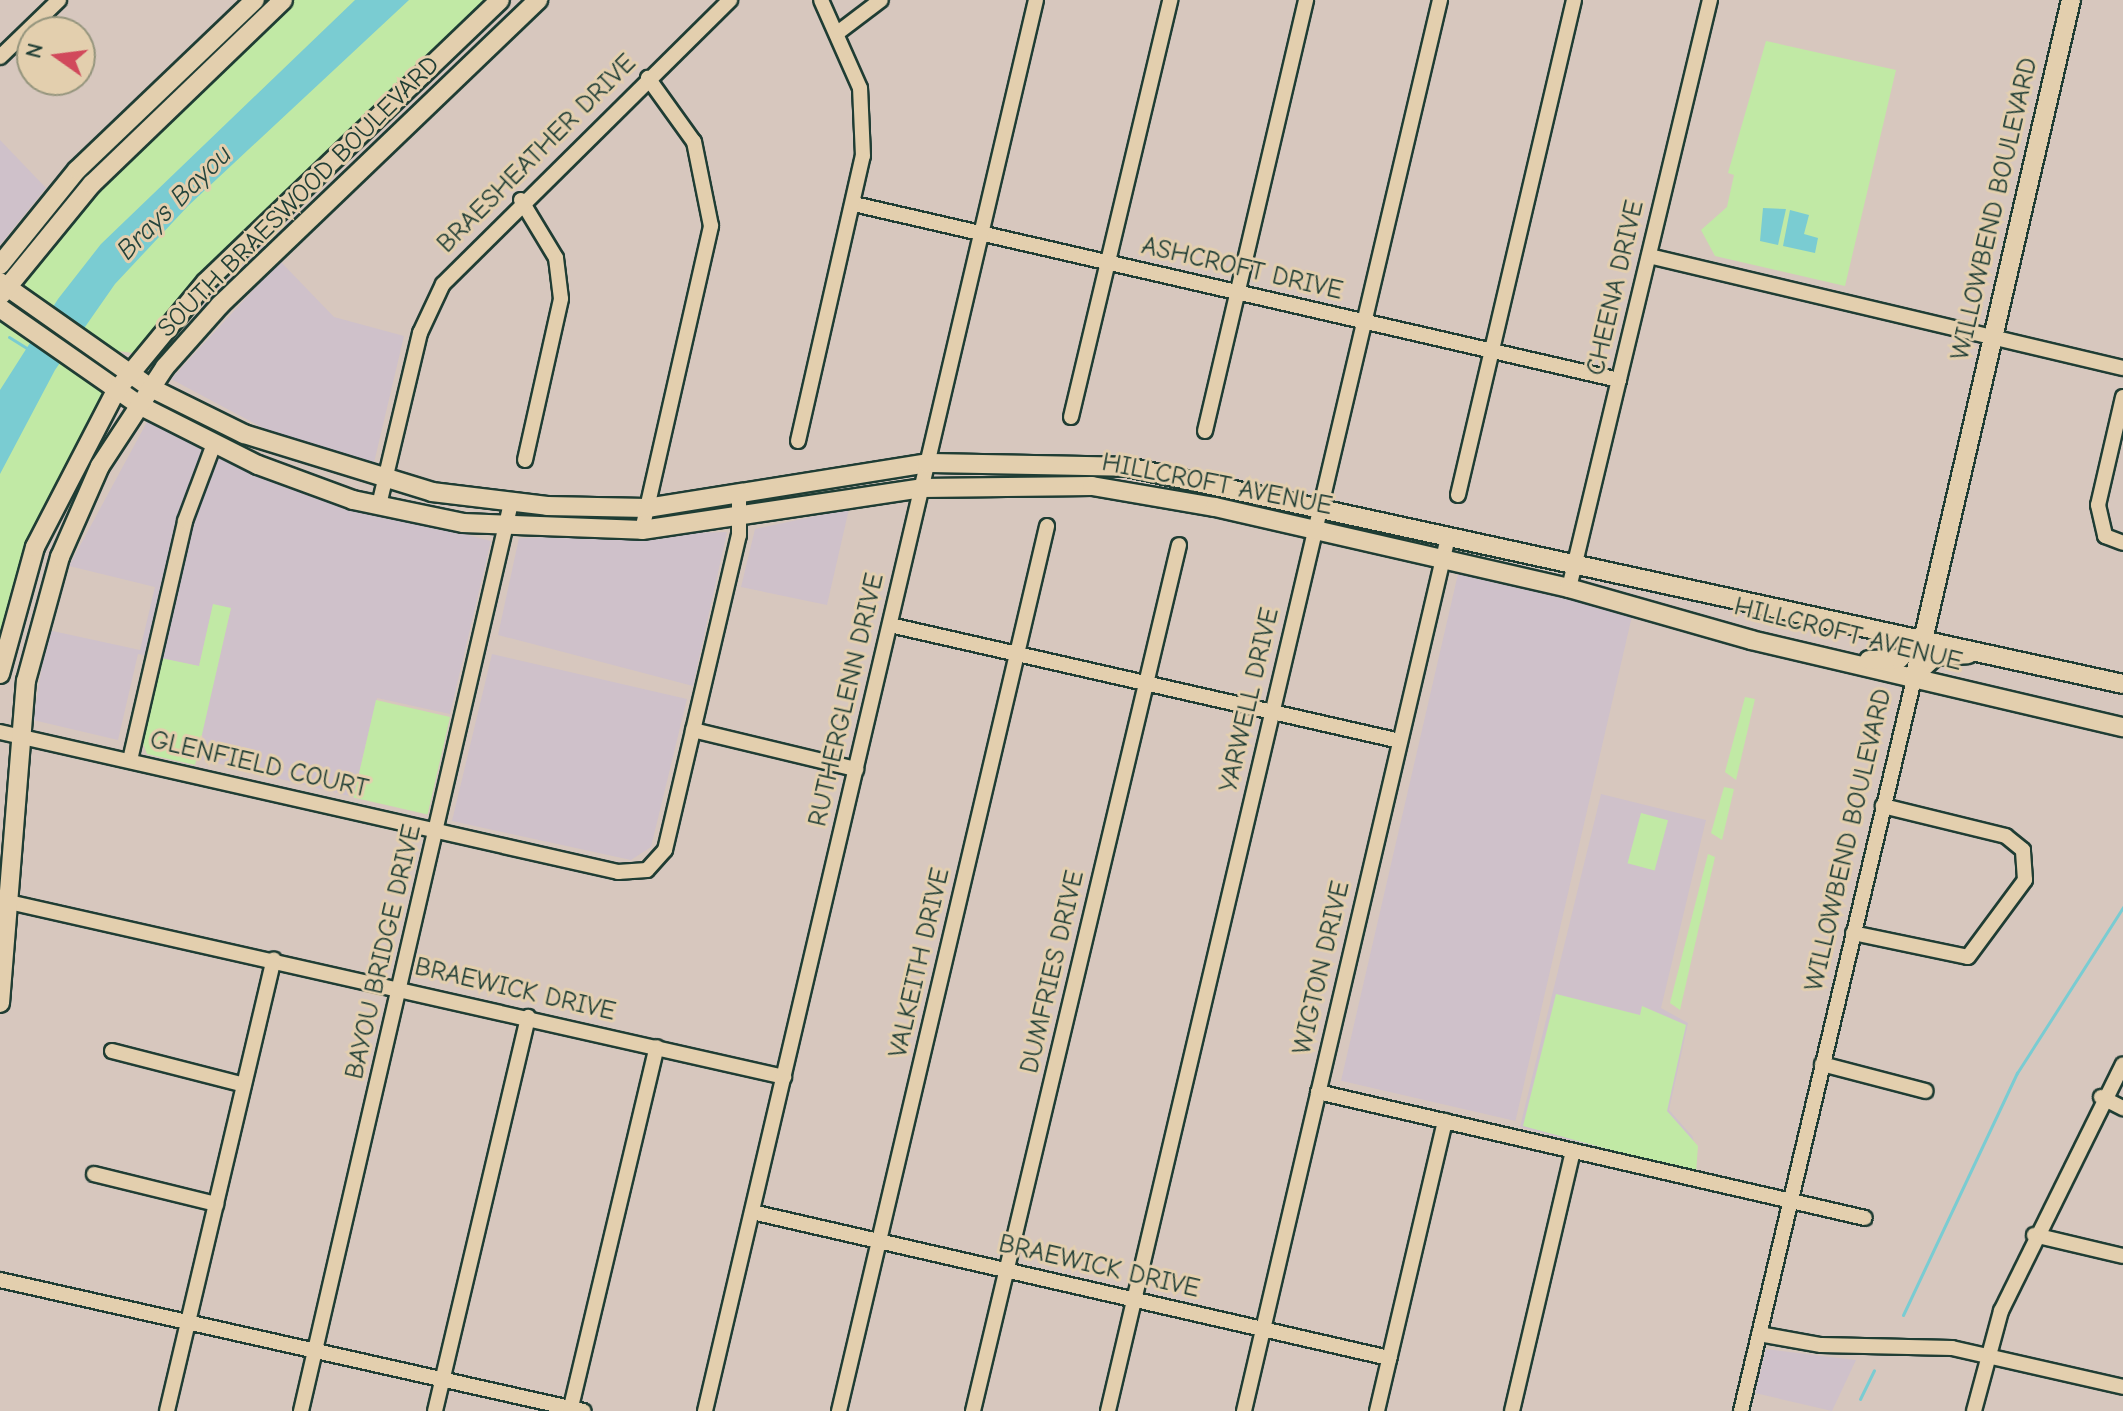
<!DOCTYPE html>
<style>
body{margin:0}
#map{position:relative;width:2123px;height:1411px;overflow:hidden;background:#d7c7be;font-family:"Comic Neue",sans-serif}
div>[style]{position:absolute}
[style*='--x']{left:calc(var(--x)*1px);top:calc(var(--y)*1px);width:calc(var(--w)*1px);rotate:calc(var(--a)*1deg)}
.built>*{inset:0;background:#cfc1ca;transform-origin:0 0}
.green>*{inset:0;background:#c1e9a5;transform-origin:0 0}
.water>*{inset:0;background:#7accd2}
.stream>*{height:3px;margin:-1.5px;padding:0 1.5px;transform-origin:1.5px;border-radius:1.5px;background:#7accd2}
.roads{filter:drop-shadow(2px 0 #1f3d34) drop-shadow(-2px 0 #1f3d34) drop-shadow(0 2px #1f3d34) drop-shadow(0 -2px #1f3d34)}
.minor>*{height:14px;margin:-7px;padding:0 7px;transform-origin:7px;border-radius:7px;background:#e3cfae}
.major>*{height:18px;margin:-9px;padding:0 9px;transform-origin:9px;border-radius:9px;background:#e3cfae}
span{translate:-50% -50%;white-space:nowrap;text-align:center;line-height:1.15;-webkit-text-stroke:6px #e3cfae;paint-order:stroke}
.street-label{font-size:26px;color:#1f3d34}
.water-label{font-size:28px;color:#24443c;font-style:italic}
.north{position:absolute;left:16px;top:16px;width:80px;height:80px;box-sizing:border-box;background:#e3cfae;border:2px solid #95957d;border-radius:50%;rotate:284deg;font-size:22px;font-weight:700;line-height:32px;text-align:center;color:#1f3d34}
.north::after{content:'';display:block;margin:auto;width:28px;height:36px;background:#d1495b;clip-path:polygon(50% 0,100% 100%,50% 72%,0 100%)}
</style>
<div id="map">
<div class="built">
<i style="clip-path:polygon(0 140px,46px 188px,0 245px)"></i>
<i style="clip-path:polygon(280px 261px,334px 317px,404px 336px,373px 467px,284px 439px,171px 379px)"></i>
<i style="clip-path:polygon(148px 420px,292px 489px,491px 541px,450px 714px,377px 698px,353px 797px,196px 758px,231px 608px,213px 605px,199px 666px,138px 654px,118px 740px,33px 720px,48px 630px,140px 650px,155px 587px,69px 566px)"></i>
<i style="clip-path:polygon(849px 509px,827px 605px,741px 587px,755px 529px)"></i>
<i style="clip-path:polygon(727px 532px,693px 686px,498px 635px,519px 538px)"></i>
<i style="left:1458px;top:574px;width:179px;height:520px;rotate:13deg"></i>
<i style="clip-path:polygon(492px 654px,687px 699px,651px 847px,631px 860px,452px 821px)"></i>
<i style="clip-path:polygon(1601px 794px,1706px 820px,1661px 1008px,1688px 1023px,1669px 1110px,1693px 1137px,1696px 1173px,1520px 1127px)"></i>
<i style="clip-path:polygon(1766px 1349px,1822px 1356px,1856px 1360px,1832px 1411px,1755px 1393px)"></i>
</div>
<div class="green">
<i style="clip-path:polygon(289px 0,488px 0,210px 267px,134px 353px,117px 351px,24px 287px,46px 240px)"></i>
<i style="clip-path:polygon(1766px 41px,1896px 70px,1845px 286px,1715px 256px,1701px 230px,1727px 207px,1734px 175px,1728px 173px)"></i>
<i style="clip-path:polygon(0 319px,102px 393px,31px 538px,0 638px)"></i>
<i style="clip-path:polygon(213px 604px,231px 608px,195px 765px,147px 754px,142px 741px,161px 658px,199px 666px)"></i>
<i style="clip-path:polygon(1745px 697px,1755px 699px,1736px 780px,1725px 772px)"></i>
<i style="left:376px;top:700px;width:76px;height:100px;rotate:13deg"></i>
<i style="clip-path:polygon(1724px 787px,1734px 789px,1722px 840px,1711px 833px)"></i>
<i style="left:1641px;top:813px;width:28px;height:52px;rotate:15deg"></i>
<i style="clip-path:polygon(1708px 854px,1715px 857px,1680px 1010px,1670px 1003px)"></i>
<i style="clip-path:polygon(1556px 994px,1640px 1015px,1642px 1006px,1686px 1025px,1667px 1111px,1698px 1146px,1696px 1173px,1523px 1126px)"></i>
</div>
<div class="water">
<i style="clip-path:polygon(355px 0,409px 0,188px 206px,115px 284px,55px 370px,0 474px,0 390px,58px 299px,101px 244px)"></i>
<i style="clip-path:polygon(1763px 208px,1786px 209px,1778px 245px,1760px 241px)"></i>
<i style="clip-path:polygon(1790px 210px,1809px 215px,1804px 234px,1818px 238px,1815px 253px,1783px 246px)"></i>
</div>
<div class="stream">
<i style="--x:9;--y:337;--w:25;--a:32"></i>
<i style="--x:1903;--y:1315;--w:268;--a:-64.8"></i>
<i style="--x:2017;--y:1073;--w:197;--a:-57.4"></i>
<i style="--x:1860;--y:1399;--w:32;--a:-64"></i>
</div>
<div class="roads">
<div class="minor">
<i style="--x:840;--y:31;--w:51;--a:-37.1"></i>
<i style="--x:0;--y:57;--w:82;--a:-44"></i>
<i style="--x:521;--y:200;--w:68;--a:58.9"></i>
<i style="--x:556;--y:258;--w:41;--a:83"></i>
<i style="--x:561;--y:299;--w:165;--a:102.6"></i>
<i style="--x:854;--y:204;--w:785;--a:12.96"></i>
<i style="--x:1649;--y:256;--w:487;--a:13.3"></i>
<i style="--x:2123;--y:397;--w:111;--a:103"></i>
<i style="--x:2098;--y:505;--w:32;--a:77"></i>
<i style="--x:2105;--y:536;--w:19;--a:21"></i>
<i style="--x:1071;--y:417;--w:429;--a:-76.6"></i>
<i style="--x:1205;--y:431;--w:443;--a:-76.8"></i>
<i style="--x:798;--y:441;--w:292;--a:-77.2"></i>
<i style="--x:863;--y:156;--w:68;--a:-92.5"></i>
<i style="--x:860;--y:88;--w:96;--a:-113.9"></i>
<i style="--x:1458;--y:495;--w:508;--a:-76.81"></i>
<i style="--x:379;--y:505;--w:177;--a:-76.6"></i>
<i style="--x:420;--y:333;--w:54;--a:-64.9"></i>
<i style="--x:443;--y:284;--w:404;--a:-44.7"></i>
<i style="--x:642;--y:530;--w:312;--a:-77.2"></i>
<i style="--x:711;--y:226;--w:86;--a:-101.4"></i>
<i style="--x:694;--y:142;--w:79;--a:-125.7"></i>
<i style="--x:1569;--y:588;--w:605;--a:-76.52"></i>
<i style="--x:890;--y:625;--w:523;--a:12.81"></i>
<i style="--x:693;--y:730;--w:168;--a:13.5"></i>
<i style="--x:0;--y:732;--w:634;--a:12.76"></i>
<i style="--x:618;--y:872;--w:29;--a:-4"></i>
<i style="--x:647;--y:870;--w:27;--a:-48"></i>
<i style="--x:665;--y:850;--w:324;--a:-76.8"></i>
<i style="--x:739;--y:535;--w:38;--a:-90"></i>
<i style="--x:130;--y:760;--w:245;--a:-77"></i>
<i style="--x:185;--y:521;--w:82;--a:-69.4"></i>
<i style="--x:0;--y:900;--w:804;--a:12.72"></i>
<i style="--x:1853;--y:933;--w:117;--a:11.8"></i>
<i style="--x:1968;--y:957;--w:96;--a:-53.5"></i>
<i style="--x:2025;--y:880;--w:30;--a:-94"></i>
<i style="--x:2023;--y:850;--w:22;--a:-141"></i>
<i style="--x:2006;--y:836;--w:127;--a:-166.3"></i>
<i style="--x:112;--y:1051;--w:136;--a:14.4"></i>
<i style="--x:1822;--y:1064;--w:107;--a:14.6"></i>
<i style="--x:1318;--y:1092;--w:561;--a:12.97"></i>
<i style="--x:2101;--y:1097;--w:25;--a:27"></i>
<i style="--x:94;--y:1174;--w:126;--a:13.8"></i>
<i style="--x:752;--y:1212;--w:654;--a:12.91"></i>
<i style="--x:2034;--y:1235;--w:91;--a:13.3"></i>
<i style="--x:0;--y:1280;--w:598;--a:12.66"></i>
<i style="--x:1759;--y:1334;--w:63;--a:10.1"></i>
<i style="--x:1821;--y:1345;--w:131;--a:1.3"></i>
<i style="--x:1952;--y:1348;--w:175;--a:12.8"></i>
<i style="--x:167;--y:1411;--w:464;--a:-76.7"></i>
<i style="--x:301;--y:1411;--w:932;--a:-76.98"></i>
<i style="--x:435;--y:1411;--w:405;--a:-76.7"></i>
<i style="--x:570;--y:1411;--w:374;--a:-76.6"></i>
<i style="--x:705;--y:1411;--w:1449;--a:-76.8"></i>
<i style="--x:839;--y:1411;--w:909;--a:-76.77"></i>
<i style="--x:973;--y:1411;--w:890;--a:-76.62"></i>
<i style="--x:1108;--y:1411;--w:1450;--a:-76.76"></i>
<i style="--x:1244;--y:1411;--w:897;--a:-76.86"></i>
<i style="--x:1377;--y:1411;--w:298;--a:-76.8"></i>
<i style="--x:1512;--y:1411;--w:267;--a:-76.8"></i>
<i style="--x:1741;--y:1411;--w:752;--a:-76.7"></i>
<i style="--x:1974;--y:1411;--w:104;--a:-74.9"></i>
<i style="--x:2001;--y:1311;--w:275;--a:-63.7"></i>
</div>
<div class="major">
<i style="--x:0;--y:265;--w:122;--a:-51"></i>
<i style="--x:77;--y:170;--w:246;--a:-43.7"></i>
<i style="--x:0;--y:282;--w:184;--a:35.1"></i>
<i style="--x:151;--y:388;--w:104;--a:26.3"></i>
<i style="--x:244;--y:434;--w:197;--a:17.1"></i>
<i style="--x:432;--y:492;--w:116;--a:6.9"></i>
<i style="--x:547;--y:506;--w:100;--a:1.1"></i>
<i style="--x:647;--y:508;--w:284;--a:-9.1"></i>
<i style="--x:927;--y:463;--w:201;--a:1.1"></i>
<i style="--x:1128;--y:467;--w:1018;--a:12.3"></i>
<i style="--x:1;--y:295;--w:144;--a:-50.7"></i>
<i style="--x:92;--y:184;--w:265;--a:-43.9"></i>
<i style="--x:0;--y:308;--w:169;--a:34.9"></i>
<i style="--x:139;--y:405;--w:133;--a:26.8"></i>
<i style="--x:258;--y:465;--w:101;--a:20.2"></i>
<i style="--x:353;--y:500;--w:112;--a:11.8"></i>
<i style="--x:463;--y:523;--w:179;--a:2.2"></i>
<i style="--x:642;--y:530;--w:283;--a:-8.5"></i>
<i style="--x:922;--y:488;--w:170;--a:-0.7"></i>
<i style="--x:1092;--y:486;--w:125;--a:9.7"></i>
<i style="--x:1215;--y:507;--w:363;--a:12.9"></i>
<i style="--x:1569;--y:588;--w:189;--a:15.9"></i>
<i style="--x:1751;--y:640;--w:382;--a:13.2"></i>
<i style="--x:1869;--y:660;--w:30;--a:-2"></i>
<i style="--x:1899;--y:659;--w:32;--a:-44"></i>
<i style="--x:1917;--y:673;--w:25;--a:-43"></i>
<i style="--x:1935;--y:656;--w:33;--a:-3"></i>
<i style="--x:0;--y:674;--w:132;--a:-74.6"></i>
<i style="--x:35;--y:547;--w:176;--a:-62.6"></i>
<i style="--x:116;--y:391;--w:141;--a:-50.5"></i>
<i style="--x:206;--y:282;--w:407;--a:-43.8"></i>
<i style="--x:1914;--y:679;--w:697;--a:-76.98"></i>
<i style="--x:0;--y:1003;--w:323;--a:-85.4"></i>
<i style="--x:26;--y:681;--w:129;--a:-74.7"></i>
<i style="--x:60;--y:557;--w:99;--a:-66.3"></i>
<i style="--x:100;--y:466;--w:118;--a:-56.7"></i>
<i style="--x:165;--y:367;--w:83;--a:-48.4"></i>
<i style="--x:220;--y:305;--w:441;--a:-43.8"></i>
</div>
</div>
<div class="street-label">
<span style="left:537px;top:154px;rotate:-45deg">BRAESHEATHER DRIVE</span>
<span style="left:299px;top:197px;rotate:-45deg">SOUTH BRAESWOOD BOULEVARD</span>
<span style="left:1995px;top:209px;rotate:-77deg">WILLOWBEND BOULEVARD</span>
<span style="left:1242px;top:269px;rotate:13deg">ASHCROFT DRIVE</span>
<span style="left:1616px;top:288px;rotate:-77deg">CHEENA DRIVE</span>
<span style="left:1217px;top:485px;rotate:11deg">HILLCROFT AVENUE</span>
<span style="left:1848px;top:635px;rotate:14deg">HILLCROFT AVENUE</span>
<span style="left:847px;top:700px;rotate:-77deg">RUTHERGLENN DRIVE</span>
<span style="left:1250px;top:700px;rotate:-77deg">YARWELL DRIVE</span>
<span style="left:259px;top:765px;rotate:13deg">GLENFIELD COURT</span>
<span style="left:1849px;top:840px;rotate:-77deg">WILLOWBEND BOULEVARD</span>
<span style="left:384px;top:952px;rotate:-77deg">BAYOU BRIDGE DRIVE</span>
<span style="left:920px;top:963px;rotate:-77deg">VALKEITH DRIVE</span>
<span style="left:1322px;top:968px;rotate:-77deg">WIGTON DRIVE</span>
<span style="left:1053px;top:972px;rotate:-77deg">DUMFRIES DRIVE</span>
<span style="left:515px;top:990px;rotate:13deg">BRAEWICK DRIVE</span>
<span style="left:1099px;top:1267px;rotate:13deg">BRAEWICK DRIVE</span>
</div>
<div class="water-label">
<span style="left:174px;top:202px;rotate:-45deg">Brays Bayou</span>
</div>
<div class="north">N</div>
</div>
